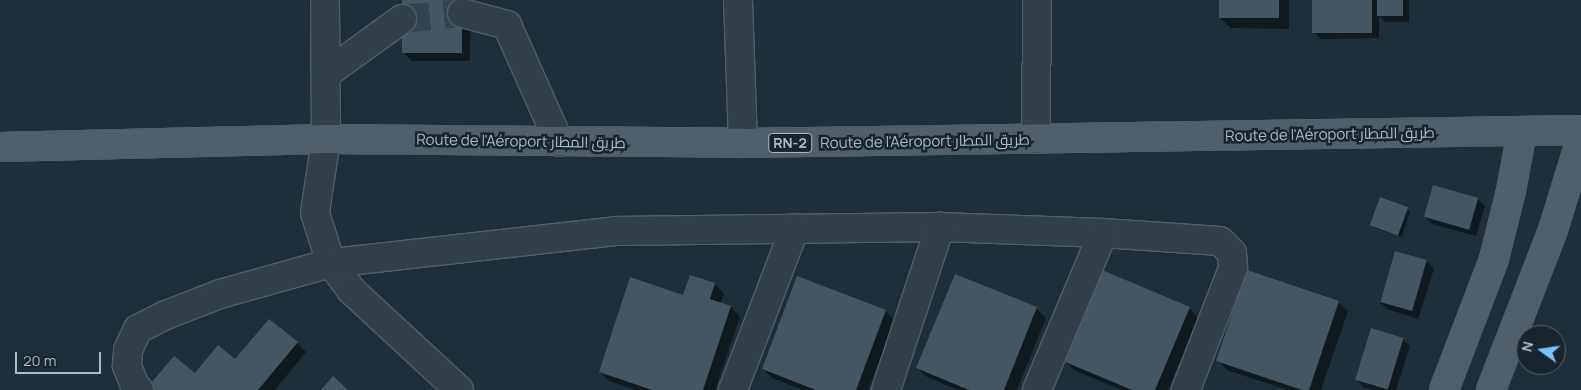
<!DOCTYPE html>
<meta charset="utf-8">
<style>
body{margin:0}
#map{position:relative;width:1581px;height:390px;overflow:hidden;background:#1f2f39;font-family:Manrope,Cairo,sans-serif}
div>[style]{position:absolute}
[style*='--x']{left:calc(var(--x)*1px);top:calc(var(--y)*1px);width:calc(var(--w)*1px);rotate:calc(var(--a)*1deg)}
.shadow>*{inset:0;background:#0007}
.building>*{inset:0;background:#455663;transform-origin:0 0}
.minor-tunnel>*{height:28px;margin-top:-14px;transform-origin:0;background:repeating-linear-gradient(90deg,#34444e 0 28px,transparent 0 42px)}
.roads{filter:drop-shadow(1px 0 #505e67) drop-shadow(-1px 0 #505e67) drop-shadow(0 1px #505e67) drop-shadow(0 -1px #505e67)}
.minor>*{height:28px;margin:-14px;padding:0 14px;transform-origin:14px;border-radius:14px;background:#33404a}
.major>*{height:28px;margin:-14px;padding:0 14px;transform-origin:14px;border-radius:14px;background:#515f6a}
span{translate:-50% -50%;white-space:nowrap;text-align:center;line-height:1.15;-webkit-text-stroke:5px #19252e;paint-order:stroke}
.shield-label span{padding:1px 4px;background:#19252e;border:1px solid;border-radius:4px;-webkit-text-stroke-width:0}
.shield-label{font-size:14px;color:#adbbc6;font-weight:700}
.street-label{font-size:15px;color:#adbbc6}
.north{position:absolute;left:1516px;top:325px;width:50px;height:50px;box-sizing:border-box;background:#19252e;border:1px solid #54616b;border-radius:50%;rotate:284deg;font-size:14px;font-weight:700;line-height:20px;text-align:center;color:#adbbc6}
.north::after{content:'';display:block;margin:auto;width:18px;height:22px;background:#7bc2fe;clip-path:polygon(50% 0,100% 100%,50% 72%,0 100%)}
.scale{position:absolute;left:15px;top:352px;width:86px;height:22px;box-sizing:border-box;border:2px solid #adbbc6;border-top:0;padding-left:6px;font-size:15px;line-height:18px;white-space:nowrap;color:#adbbc6;-webkit-text-stroke:4px #19252e;paint-order:stroke}
</style>
<div id="map">
<div class="shadow">
<i style="clip-path:polygon(403px 0,471px 0,470px 61px,412px 61px,403px 52px)"></i>
<i style="clip-path:polygon(1220px 0,1289px 0,1289px 29px,1231px 28px,1220px 18px)"></i>
<i style="clip-path:polygon(1314px 0,1376px 0,1378px 3px,1378px 0,1409px 0,1409px 22px,1385px 22px,1379px 16px,1379px 38px,1321px 39px,1314px 32px)"></i>
<i style="clip-path:polygon(1433px 187px,1478px 199px,1485px 206px,1476px 236px,1432px 224px,1425px 217px)"></i>
<i style="clip-path:polygon(1407px 208px,1410px 212px,1402px 237px,1375px 228px,1372px 225px)"></i>
<i style="clip-path:polygon(1396px 252px,1427px 262px,1434px 269px,1418px 319px,1387px 309px,1380px 302px)"></i>
<i style="clip-path:polygon(955px 275px,1036px 308px,1046px 318px,1017px 390px,958px 390px,927px 377px,917px 368px)"></i>
<i style="clip-path:polygon(798px 278px,886px 311px,895px 321px,868px 390px,803px 390px,772px 378px,763px 369px)"></i>
<i style="clip-path:polygon(715px 284px,724px 294px,720px 304px,731px 307px,740px 317px,715px 390px,635px 390px,609px 381px,600px 372px,684px 296px)"></i>
<i style="clip-path:polygon(1338px 302px,1348px 311px,1321px 390px,1287px 390px,1227px 370px,1217px 360px)"></i>
<i style="clip-path:polygon(1189px 308px,1198px 318px,1168px 390px,1121px 390px,1074px 370px,1065px 361px)"></i>
<i style="clip-path:polygon(1403px 339px,1410px 346px,1396px 390px,1375px 390px,1363px 387px,1356px 379px)"></i>
<i style="clip-path:polygon(297px 343px,306px 352px,275px 390px,147px 390px)"></i>
</div>
<div class="building">
<i style="left:402px;top:0;width:60px;height:53px"></i>
<i style="left:1219px;top:0;width:60px;height:18px"></i>
<i style="left:1312px;top:0;width:60px;height:33px"></i>
<i style="left:1377px;top:0;width:26px;height:16px"></i>
<i style="left:1433px;top:185px;width:47px;height:33px;rotate:16deg"></i>
<i style="left:1380px;top:197px;width:30px;height:30px;rotate:20deg"></i>
<i style="left:1395px;top:251px;width:33px;height:53px;rotate:16deg"></i>
<i style="clip-path:polygon(1102px 270px,1190px 307px,1155px 390px,1132px 390px,1063px 361px)"></i>
<i style="clip-path:polygon(1247px 270px,1339px 301px,1309px 390px,1302px 390px,1216px 361px)"></i>
<i style="clip-path:polygon(955px 274px,1037px 307px,1004px 390px,969px 390px,916px 368px)"></i>
<i style="clip-path:polygon(690px 275px,715px 283px,710px 299px,731px 306px,703px 390px,652px 390px,599px 372px,630px 277px,683px 295px)"></i>
<i style="clip-path:polygon(797px 276px,886px 310px,856px 390px,816px 390px,762px 369px)"></i>
<i style="clip-path:polygon(269px 319px,298px 342px,258px 390px,145px 390px,174px 356px,195px 373px,218px 345px,235px 359px)"></i>
<i style="left:1371px;top:328px;width:34px;height:54px;rotate:17deg"></i>
<i style="clip-path:polygon(333px 376px,348px 390px,321px 390px)"></i>
</div>
<div class="minor-tunnel">
<i style="--x:402;--y:19;--w:60;--a:-5.7"></i>
</div>
<div class="roads">
<div class="minor">
<i style="--x:325;--y:0;--w:139;--a:89.6"></i>
<i style="--x:326;--y:139;--w:75;--a:98.5"></i>
<i style="--x:315;--y:213;--w:52;--a:72.3"></i>
<i style="--x:331;--y:263;--w:34;--a:53"></i>
<i style="--x:351;--y:290;--w:147;--a:42.8"></i>
<i style="--x:738;--y:0;--w:143;--a:88"></i>
<i style="--x:462;--y:13;--w:47;--a:14.9"></i>
<i style="--x:507;--y:25;--w:128;--a:66"></i>
<i style="--x:326;--y:74;--w:94;--a:-35.9"></i>
<i style="--x:1036;--y:139;--w:139;--a:-89.6"></i>
<i style="--x:139;--y:390;--w:6;--a:-135"></i>
<i style="--x:135;--y:386;--w:22;--a:-112"></i>
<i style="--x:127;--y:366;--w:16;--a:-86"></i>
<i style="--x:128;--y:350;--w:23;--a:-65"></i>
<i style="--x:138;--y:329;--w:31;--a:-27"></i>
<i style="--x:166;--y:315;--w:58;--a:-21.3"></i>
<i style="--x:220;--y:294;--w:115;--a:-15.6"></i>
<i style="--x:331;--y:263;--w:288;--a:-6.4"></i>
<i style="--x:617;--y:231;--w:323;--a:-0.7"></i>
<i style="--x:940;--y:227;--w:163;--a:2.1"></i>
<i style="--x:1103;--y:233;--w:117;--a:3.9"></i>
<i style="--x:1220;--y:241;--w:17;--a:45"></i>
<i style="--x:1232;--y:253;--w:15;--a:86"></i>
<i style="--x:1233;--y:268;--w:131;--a:111.1"></i>
<i style="--x:733;--y:390;--w:173;--a:-69.1"></i>
<i style="--x:886;--y:390;--w:172;--a:-71.7"></i>
<i style="--x:1037;--y:390;--w:170;--a:-67.2"></i>
</div>
<div class="major">
<i style="--x:0;--y:147;--w:326;--a:-1.4"></i>
<i style="--x:326;--y:139;--w:417;--a:0.5"></i>
<i style="--x:743;--y:143;--w:838;--a:-0.89"></i>
<i style="--x:1444;--y:390;--w:140;--a:-69.1"></i>
<i style="--x:1494;--y:259;--w:70;--a:-76"></i>
<i style="--x:1511;--y:191;--w:61;--a:-79.6"></i>
<i style="--x:1491;--y:390;--w:172;--a:-68.8"></i>
<i style="--x:1553;--y:230;--w:95;--a:-72.9"></i>
</div>
</div>
<div class="shield-label">
<span style="left:790px;top:143px">RN-2</span>
</div>
<div class="street-label">
<span style="left:1330px;top:134px;rotate:-1deg">Route de l'Aéroport طريق المطار</span>
<span style="left:521px;top:141px;rotate:1deg">Route de l'Aéroport طريق المطار</span>
<span style="left:925px;top:141px;rotate:-1deg">Route de l'Aéroport طريق المطار</span>
</div>
<div class="north">N</div>
<div class="scale">20 m</div>
</div>
